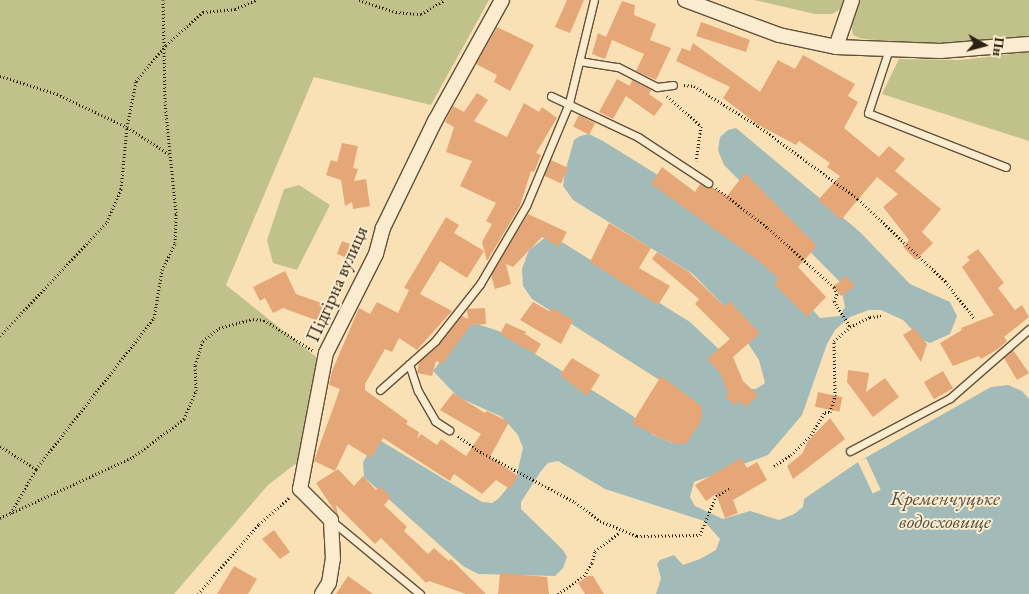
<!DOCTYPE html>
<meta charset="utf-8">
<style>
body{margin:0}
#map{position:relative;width:1029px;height:594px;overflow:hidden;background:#fae1b5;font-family:"EB Garamond",serif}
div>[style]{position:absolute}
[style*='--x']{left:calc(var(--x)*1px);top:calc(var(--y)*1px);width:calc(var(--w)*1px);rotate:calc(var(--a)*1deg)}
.green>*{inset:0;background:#c1c28b}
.water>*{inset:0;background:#a2bbb8}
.pier>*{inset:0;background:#fae1b5;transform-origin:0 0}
.building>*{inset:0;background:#e5a778;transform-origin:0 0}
.path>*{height:3px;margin-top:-1.5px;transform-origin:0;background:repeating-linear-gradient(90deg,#2d2112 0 1px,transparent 0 3.5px)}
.roads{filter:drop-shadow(1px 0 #60513b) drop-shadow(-1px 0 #60513b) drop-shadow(0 1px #60513b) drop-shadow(0 -1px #60513b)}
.lane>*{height:7px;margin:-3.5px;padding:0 3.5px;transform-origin:3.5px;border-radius:3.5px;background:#fceccf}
.street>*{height:14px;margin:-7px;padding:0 7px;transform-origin:7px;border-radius:7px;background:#fceccf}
span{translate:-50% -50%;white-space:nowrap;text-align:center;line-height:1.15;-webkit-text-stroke:4px #fceccf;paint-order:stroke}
.street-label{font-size:19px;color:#2d2112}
.water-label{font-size:20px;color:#504f44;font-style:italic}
.north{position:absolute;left:959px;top:20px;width:50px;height:50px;-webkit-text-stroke:4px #fceccf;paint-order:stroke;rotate:97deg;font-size:14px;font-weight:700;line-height:20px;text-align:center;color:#2d2112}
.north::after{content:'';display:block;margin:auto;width:18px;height:22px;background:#2d2112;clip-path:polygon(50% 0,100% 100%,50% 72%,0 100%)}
</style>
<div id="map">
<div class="green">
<i style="clip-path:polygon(0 0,489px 0,431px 105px,314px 77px,226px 285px,320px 360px,298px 462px,268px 485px,174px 594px,0 594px)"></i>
<i style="clip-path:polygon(754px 0,846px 0,843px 8px,832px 14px,815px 14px)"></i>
<i style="clip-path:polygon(855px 0,1029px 0,1029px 39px,968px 46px,862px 39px,853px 35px,850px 17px)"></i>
<i style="clip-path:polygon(1029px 52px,1029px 141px,882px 94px,899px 59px,961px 60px)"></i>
<i style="clip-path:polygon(299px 185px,330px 205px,297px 270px,273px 263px,267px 240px,284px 189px)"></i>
</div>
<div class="water">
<i style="clip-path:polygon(736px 128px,860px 232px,910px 284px,950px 302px,957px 316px,950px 334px,930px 343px,922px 340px,903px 320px,881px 310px,869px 310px,850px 317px,835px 330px,827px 344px,802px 415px,768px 455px,694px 482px,690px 497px,695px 506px,723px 519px,750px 511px,779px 520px,794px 514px,803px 507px,804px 499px,858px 462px,991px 387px,1008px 385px,1022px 391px,1029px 399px,1029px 594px,656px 594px,661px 578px,657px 564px,660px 560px,674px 555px,683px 565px,700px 559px,716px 550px,720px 539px,704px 521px,605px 489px,558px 461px,548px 463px,541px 471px,521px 502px,521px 509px,563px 550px,567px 557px,563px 568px,555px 576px,478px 574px,463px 566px,364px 477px,363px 462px,375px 443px,381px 441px,482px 502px,492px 503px,498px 499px,516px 478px,523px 448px,518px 435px,502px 417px,458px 397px,433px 371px,468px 326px,477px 324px,499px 331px,633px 416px,653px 435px,673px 443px,694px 402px,532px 299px,523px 286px,522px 269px,529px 250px,546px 237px,557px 239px,690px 322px,723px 353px,746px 389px,756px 389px,765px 383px,759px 360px,722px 304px,693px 274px,573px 200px,563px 186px,565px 172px,574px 140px,580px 136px,589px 134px,603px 141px,737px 224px,820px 318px,840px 316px,845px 307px,840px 282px,724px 165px,718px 150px,720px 137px,728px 130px)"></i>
</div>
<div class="pier">
<i style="left:866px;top:458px;width:35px;height:9px;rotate:65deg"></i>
</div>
<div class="building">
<i style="clip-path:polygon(567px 0,584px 0,570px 33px,555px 27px)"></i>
<i style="clip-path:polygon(622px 1px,635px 5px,634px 15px,656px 24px,650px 40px,671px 48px,656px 80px,636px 71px,644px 54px,612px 40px,605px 59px,592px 54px,598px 33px,606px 37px)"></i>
<i style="clip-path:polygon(701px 22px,750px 40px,746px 52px,696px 36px)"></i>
<i style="clip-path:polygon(497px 27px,534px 45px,510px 91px,494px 82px,497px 75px,476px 64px)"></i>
<i style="clip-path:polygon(693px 43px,760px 92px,778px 60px,795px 69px,803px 55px,855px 84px,848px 96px,858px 102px,844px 128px,879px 157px,889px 146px,905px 159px,895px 171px,941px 209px,922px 232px,933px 243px,916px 260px,903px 247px,909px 240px,883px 207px,898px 194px,877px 177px,841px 220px,830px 210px,818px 200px,840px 176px,827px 167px,830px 163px,799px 141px,796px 145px,757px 124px,723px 98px,730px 87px,676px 61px,682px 48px,690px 51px)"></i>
<i style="clip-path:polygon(617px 79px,630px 86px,632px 80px,651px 90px,649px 94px,663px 104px,654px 116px,626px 96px,613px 119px,599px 112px)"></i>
<i style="clip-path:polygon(477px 93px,488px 100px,474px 121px,507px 137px,524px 103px,539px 112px,542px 107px,557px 118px,536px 153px,541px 155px,534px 172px,531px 171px,520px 206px,487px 261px,482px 242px,492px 224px,486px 221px,496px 203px,460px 186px,472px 161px,446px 152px,454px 127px,445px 122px,453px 106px,464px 112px)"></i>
<i style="left:579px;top:115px;width:18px;height:13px;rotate:27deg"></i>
<i style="clip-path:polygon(342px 143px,358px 146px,353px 168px,358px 169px,354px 181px,366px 179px,370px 206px,353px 209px,352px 202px,345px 206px,341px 180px,326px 175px,331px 160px,337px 162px)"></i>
<i style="left:551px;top:160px;width:19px;height:17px;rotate:25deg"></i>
<i style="clip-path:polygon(662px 167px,695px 192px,700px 184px,707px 188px,712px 187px,727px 196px,745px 173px,817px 246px,798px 267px,826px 297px,807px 317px,774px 284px,779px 279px,759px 261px,651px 184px)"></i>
<i style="clip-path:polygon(528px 214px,567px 232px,559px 247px,542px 237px,513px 267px,506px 264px,511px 284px,495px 289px,491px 275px)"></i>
<i style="clip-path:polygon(446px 217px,459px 225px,454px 233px,484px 251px,467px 278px,440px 261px,420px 294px,452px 311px,417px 350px,399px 338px,392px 352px,385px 349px,365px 384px,365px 390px,408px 421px,406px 424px,419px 432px,417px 439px,421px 434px,437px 445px,441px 439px,466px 456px,481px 434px,440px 410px,453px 393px,485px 413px,487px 411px,509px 422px,490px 457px,518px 476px,510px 489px,496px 480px,482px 494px,454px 474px,450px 481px,383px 438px,371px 458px,348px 444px,335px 471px,314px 461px,340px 389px,329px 385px,332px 371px,359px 308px,370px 314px,377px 302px,398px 313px,409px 290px,404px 288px)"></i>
<i style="clip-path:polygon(609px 223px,651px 248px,639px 268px,670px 286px,658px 305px,590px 262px)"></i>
<i style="left:342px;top:241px;width:17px;height:14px;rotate:21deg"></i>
<i style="clip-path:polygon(978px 249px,1004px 283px,998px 288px,1015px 310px,1022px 305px,1029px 317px,1004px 337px,1007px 341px,998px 349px,981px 359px,979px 356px,953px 366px,940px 343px,962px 330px,961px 328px,994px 315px,962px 267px,970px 260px,967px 257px)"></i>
<i style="clip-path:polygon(657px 252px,689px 272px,724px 306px,729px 301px,760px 333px,733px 357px,743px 381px,758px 395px,746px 407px,739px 401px,735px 405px,725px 396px,728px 393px,720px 373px,707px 359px,730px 339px,695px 304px,699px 299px,652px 259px)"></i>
<i style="clip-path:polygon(285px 271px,296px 294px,327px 305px,321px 322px,283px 308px,273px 313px,265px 298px,260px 301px,253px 287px)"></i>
<i style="clip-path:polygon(846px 276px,855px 286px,841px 296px,833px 287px)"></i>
<i style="clip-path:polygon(533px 302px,549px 311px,552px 308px,573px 320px,561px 344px,520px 320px)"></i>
<i style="clip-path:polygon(485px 308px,486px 324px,471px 325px,442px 364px,436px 361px,432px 376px,417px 373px,419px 362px,439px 344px,462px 316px,468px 319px,467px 309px)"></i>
<i style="clip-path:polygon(506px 323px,526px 332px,525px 334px,541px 344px,535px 354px,500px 334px)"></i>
<i style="clip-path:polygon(914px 328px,927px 344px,921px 362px,903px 335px)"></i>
<i style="clip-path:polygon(1013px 350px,1029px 373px,1017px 380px,1004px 358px)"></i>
<i style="clip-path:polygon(572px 358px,600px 375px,587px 396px,560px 375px)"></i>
<i style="clip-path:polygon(848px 370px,869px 373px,866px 392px,885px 378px,899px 397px,873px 417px,847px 382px)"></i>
<i style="left:943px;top:371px;width:20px;height:22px;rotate:60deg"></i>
<i style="clip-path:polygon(661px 376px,700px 405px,702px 411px,701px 421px,686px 444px,676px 444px,658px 437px,632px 423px)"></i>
<i style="left:818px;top:392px;width:25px;height:15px;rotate:12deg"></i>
<i style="clip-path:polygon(830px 418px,845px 439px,793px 479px,787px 466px,802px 454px,808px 441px)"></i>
<i style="clip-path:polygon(741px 458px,747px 468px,757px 462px,767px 480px,733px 500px,738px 513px,725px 518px,716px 494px,706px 501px,695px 485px)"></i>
<i style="clip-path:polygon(338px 469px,354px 486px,363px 476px,376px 490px,380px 486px,391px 497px,384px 505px,407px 527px,404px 531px,428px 554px,434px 548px,449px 561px,451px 559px,486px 594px,466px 594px,429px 581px,426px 583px,381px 538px,375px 544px,336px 505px,338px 516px,316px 483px)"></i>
<i style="clip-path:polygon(274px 530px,290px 552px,280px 559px,262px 539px)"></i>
<i style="clip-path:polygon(234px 566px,257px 579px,248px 594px,217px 594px)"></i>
<i style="clip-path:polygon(500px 573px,547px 577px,549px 594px,498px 594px)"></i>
<i style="clip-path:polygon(348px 576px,373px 594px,336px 594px)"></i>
<i style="clip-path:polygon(588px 576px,593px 576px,604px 594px,585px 594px,578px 583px)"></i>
</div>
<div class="path">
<i style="--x:359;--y:0;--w:39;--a:18"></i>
<i style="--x:396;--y:12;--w:25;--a:5"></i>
<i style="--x:421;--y:14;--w:27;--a:-31"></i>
<i style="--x:0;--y:76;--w:60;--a:17.5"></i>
<i style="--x:57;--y:94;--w:77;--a:25.2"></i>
<i style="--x:127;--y:127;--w:50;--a:32.7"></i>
<i style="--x:684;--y:85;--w:10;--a:6"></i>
<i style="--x:694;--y:86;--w:75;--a:32"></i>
<i style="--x:758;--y:126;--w:124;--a:36.1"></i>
<i style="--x:858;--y:199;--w:120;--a:43.3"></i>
<i style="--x:945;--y:281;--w:47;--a:51.9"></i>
<i style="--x:667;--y:96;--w:45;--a:41.4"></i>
<i style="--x:701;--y:126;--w:35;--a:98"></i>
<i style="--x:716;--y:188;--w:66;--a:37.6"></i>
<i style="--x:768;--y:228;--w:89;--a:41.8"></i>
<i style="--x:834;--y:287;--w:8;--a:67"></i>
<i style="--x:837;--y:294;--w:8;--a:113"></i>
<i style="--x:834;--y:301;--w:31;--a:58"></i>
<i style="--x:0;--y:336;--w:156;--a:-46.8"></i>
<i style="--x:107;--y:222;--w:36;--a:-67"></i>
<i style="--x:121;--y:189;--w:62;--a:-84.5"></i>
<i style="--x:127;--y:127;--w:47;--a:-78.9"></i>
<i style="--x:136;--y:81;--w:47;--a:-50.2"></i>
<i style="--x:166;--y:45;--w:50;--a:-41.7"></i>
<i style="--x:203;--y:12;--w:32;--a:-5"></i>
<i style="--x:235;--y:9;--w:23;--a:-23"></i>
<i style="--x:458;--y:436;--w:24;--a:36"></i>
<i style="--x:477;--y:450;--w:111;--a:28"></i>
<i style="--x:575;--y:502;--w:31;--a:37"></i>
<i style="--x:600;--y:521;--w:40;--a:22"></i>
<i style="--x:637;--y:536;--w:63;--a:-0.9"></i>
<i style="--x:700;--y:535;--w:42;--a:-67.7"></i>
<i style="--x:716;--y:496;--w:16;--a:-30"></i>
<i style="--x:0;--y:446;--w:43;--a:32.6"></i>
<i style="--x:774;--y:466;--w:20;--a:-33"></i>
<i style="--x:791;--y:455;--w:28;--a:-45"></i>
<i style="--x:811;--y:435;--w:27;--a:-59"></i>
<i style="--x:825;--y:412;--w:5;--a:0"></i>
<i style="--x:830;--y:412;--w:17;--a:-73"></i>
<i style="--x:835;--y:396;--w:55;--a:-91"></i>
<i style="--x:834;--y:341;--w:21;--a:-41"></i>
<i style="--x:850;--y:327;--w:22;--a:-27"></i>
<i style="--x:870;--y:317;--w:11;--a:-5"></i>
<i style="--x:11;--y:513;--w:51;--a:-60.4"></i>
<i style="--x:36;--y:469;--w:192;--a:-52"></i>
<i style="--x:154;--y:318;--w:49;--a:-80.5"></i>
<i style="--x:162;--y:270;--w:30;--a:-64"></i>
<i style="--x:175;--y:243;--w:30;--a:-88"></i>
<i style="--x:176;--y:213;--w:112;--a:-95.7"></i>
<i style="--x:165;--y:102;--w:102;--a:-91.1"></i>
<i style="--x:0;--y:518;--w:146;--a:-24.6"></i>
<i style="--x:133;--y:457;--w:64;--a:-36.7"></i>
<i style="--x:184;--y:419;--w:30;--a:-67"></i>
<i style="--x:196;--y:391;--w:26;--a:-92"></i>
<i style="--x:195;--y:365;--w:25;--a:-72"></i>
<i style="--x:203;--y:341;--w:21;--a:-39"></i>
<i style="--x:219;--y:328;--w:35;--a:-15"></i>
<i style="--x:253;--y:319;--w:11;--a:5"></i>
<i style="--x:264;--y:320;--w:57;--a:32"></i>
<i style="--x:198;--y:594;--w:93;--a:-48.9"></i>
<i style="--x:259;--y:524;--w:41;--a:-41.1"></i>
<i style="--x:558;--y:594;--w:32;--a:-35"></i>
<i style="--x:584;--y:576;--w:15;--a:-58"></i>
<i style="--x:592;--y:563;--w:12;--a:-76"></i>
<i style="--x:595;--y:551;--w:31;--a:-37"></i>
</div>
<div class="roads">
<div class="lane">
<i style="--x:889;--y:49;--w:67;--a:108.2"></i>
<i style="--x:868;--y:113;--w:148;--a:21.4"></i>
<i style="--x:579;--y:61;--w:39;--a:9"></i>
<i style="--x:618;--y:67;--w:44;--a:27.1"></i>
<i style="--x:657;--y:87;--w:16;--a:-7"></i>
<i style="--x:551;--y:96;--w:96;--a:25.2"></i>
<i style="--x:638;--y:137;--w:84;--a:33.3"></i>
<i style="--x:409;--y:364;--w:28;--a:72"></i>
<i style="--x:418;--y:391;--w:34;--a:60"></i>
<i style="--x:435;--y:421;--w:17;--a:33"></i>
<i style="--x:380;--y:390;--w:74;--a:-41.7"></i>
<i style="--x:435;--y:341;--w:73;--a:-51.7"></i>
<i style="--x:480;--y:284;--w:91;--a:-59.5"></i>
<i style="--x:526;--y:206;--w:112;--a:-67.3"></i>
<i style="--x:569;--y:103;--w:106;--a:-76.4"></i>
<i style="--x:850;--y:451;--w:113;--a:-27.9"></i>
<i style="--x:950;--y:398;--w:105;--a:-41.1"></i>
<i style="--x:333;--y:522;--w:113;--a:39.6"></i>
</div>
<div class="street">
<i style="--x:685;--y:0;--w:100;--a:20.4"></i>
<i style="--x:779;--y:35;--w:58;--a:11.9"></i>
<i style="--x:836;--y:47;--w:104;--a:2.2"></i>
<i style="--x:940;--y:51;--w:89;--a:-4.5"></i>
<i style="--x:836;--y:47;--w:50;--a:-71.2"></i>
<i style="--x:322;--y:594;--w:13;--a:-58"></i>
<i style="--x:329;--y:583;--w:24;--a:-81"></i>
<i style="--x:333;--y:559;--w:39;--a:-93"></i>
<i style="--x:331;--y:520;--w:44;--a:-135"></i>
<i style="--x:300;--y:489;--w:138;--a:-79.2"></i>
<i style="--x:326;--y:353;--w:111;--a:-63.2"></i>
<i style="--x:376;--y:254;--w:27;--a:-75"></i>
<i style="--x:383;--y:228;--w:119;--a:-64.1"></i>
<i style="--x:435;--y:121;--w:138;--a:-61"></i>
</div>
</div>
<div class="street-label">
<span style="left:337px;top:284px;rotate:-66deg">Підгірна вулиця</span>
</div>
<div class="water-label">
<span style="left:945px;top:510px">Кременчуцьке<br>водосховище</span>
</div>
<div class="north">Пн</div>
</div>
